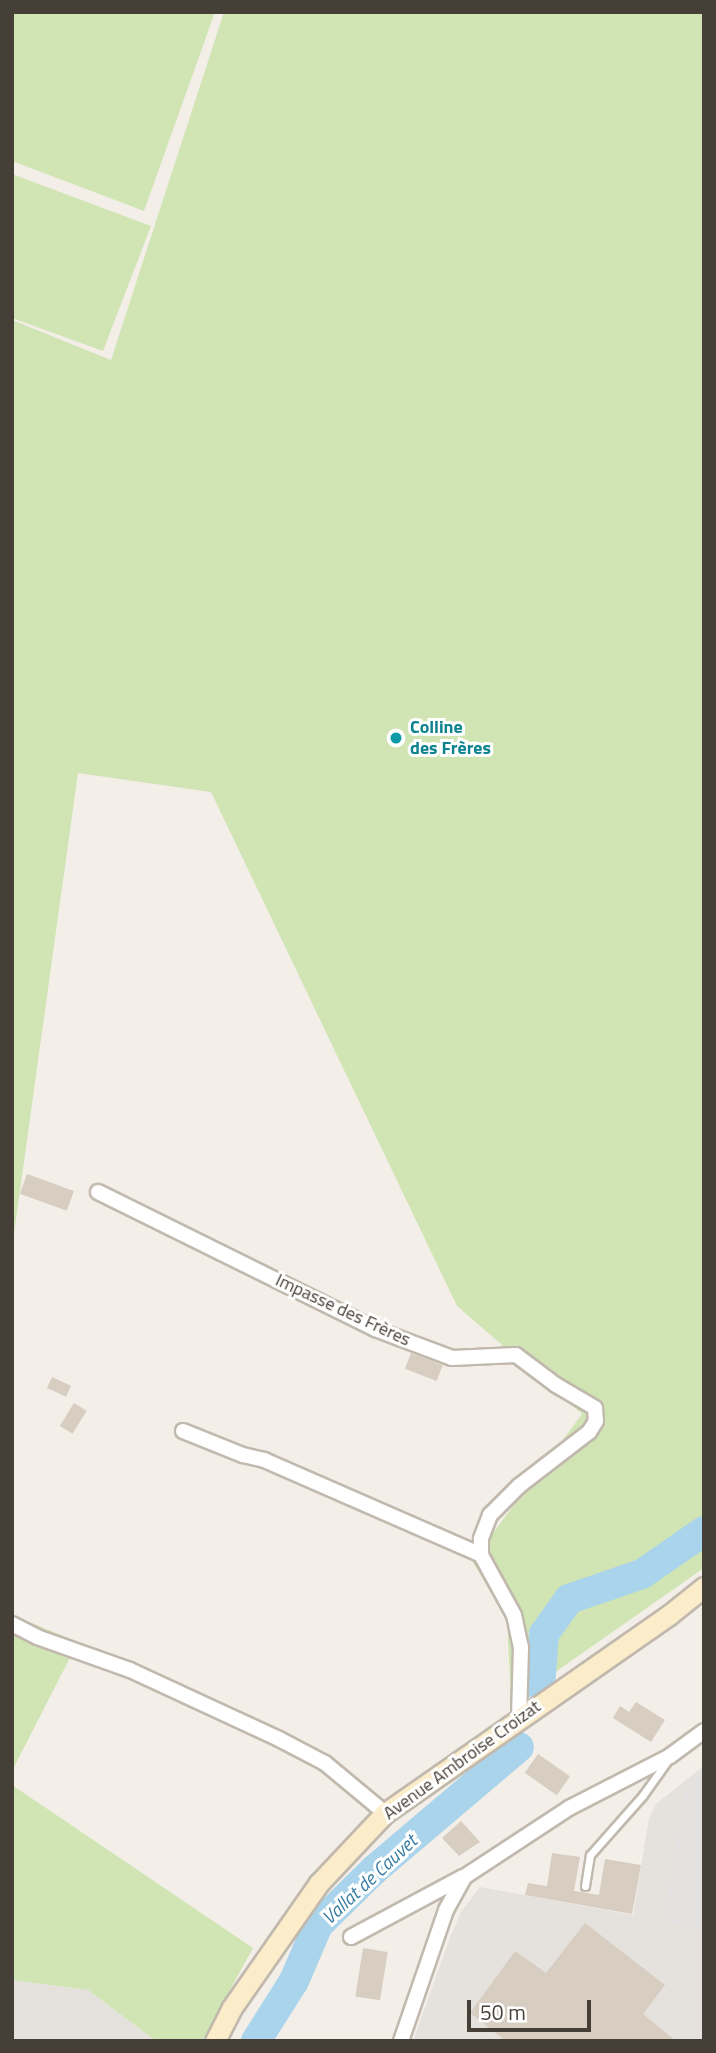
<!DOCTYPE html>
<meta charset="utf-8">
<style>
body{margin:0}
#map{position:relative;width:716px;height:2053px;overflow:hidden;background:#f3efe8;font-family:"Titillium Web",sans-serif}
div>[style]{position:absolute}
[style*='--x']{left:calc(var(--x)*1px);top:calc(var(--y)*1px);width:calc(var(--w)*1px);rotate:calc(var(--a)*1deg)}
.industrial>*{inset:0;background:#e5e1dd}
.green>*{inset:0;background:#d1e4b4}
.parking>*{inset:0;background:#e4e2e0}
.river>*{height:30px;margin:-15px;padding:0 15px;transform-origin:15px;border-radius:15px;background:#a9d4eb}
.building>*{inset:0;background:#d7cdc1;transform-origin:0 0}
.roads{filter:drop-shadow(2px 0 #c1b9ae) drop-shadow(-2px 0 #c1b9ae) drop-shadow(0 2px #c1b9ae) drop-shadow(0 -2px #c1b9ae)}
.lane>*{height:7px;margin:-3.5px;padding:0 3.5px;transform-origin:3.5px;border-radius:3.5px;background:#fff}
.street>*{height:14px;margin:-7px;padding:0 7px;transform-origin:7px;border-radius:7px;background:#fff}
.secondary>*{height:19px;margin:-9.5px;padding:0 9.5px;transform-origin:9.5px;border-radius:9.5px;background:#fbecca}
.dots>*{width:19px;height:19px;translate:-50% -50%;box-sizing:border-box;border:4px solid #fff;border-radius:50%}
span{translate:-50% -50%;white-space:nowrap;text-align:center;line-height:1.15;-webkit-text-stroke:6px #fff;paint-order:stroke}
.culture-label{font-size:18px;color:#0d838f;font-weight:700}
.left{translate:0 -50%;text-align:left}
.street-label{font-size:18px;color:#463f37}
.water-label{font-size:19px;color:#367ba3;font-style:italic}
.frame{position:absolute;inset:0;border:14px solid #463f37;pointer-events:none}
.scale{position:absolute;left:467px;top:2000px;width:124px;height:32px;box-sizing:border-box;border:4px solid #463f37;border-top:0;padding-left:9px;font-size:21px;line-height:24px;white-space:nowrap;color:#463f37;-webkit-text-stroke:5px #fff;paint-order:stroke}
</style>
<div id="map">
<div class="industrial">
<i style="clip-path:polygon(704px 1766px,704px 2041px,413px 2041px,451px 1935px,461px 1912px,480px 1887px,633px 1915px,649px 1818px,656px 1804px)"></i>
<i style="clip-path:polygon(12px 1980px,88px 1990px,156px 2041px,12px 2041px)"></i>
</div>
<div class="green">
<i style="clip-path:polygon(13px 12px,215px 12px,144px 211px,12px 161px)"></i>
<i style="clip-path:polygon(224px 12px,704px 12px,704px 1568px,511px 1703px,507px 1619px,472px 1561px,582px 1414px,457px 1306px,211px 792px,78px 773px,12px 1248px,12px 320px,111px 360px)"></i>
<i style="clip-path:polygon(12px 174px,151px 226px,103px 351px,12px 318px)"></i>
<i style="clip-path:polygon(12px 1615px,78px 1642px,12px 1771px)"></i>
<i style="clip-path:polygon(12px 1785px,253px 1948px,202px 2041px,156px 2041px,88px 1990px,12px 1980px)"></i>
</div>
<div class="parking">
<i style="clip-path:polygon(704px 1766px,704px 1930px,663px 1921px,687px 1779px)"></i>
</div>
<div class="river">
<i style="--x:540;--y:1686;--w:52;--a:-85.6"></i>
<i style="--x:544;--y:1634;--w:43;--a:-54.5"></i>
<i style="--x:569;--y:1599;--w:77;--a:-18.9"></i>
<i style="--x:642;--y:1574;--w:75;--a:-34.7"></i>
<i style="--x:256;--y:2041;--w:71;--a:-57.7"></i>
<i style="--x:294;--y:1981;--w:61;--a:-66.8"></i>
<i style="--x:318;--y:1925;--w:78;--a:-44.5"></i>
<i style="--x:374;--y:1870;--w:190;--a:-40.3"></i>
</div>
<div class="building">
<i style="left:27px;top:1174px;width:50px;height:21px;rotate:20deg"></i>
<i style="left:411px;top:1353px;width:34px;height:17px;rotate:21deg"></i>
<i style="left:52px;top:1377px;width:21px;height:12px;rotate:25deg"></i>
<i style="left:74px;top:1403px;width:15px;height:27px;rotate:32deg"></i>
<i style="clip-path:polygon(636px 1702px,665px 1720px,651px 1742px,613px 1718px,620px 1706px,629px 1712px)"></i>
<i style="left:538px;top:1754px;width:39px;height:23px;rotate:35deg"></i>
<i style="clip-path:polygon(461px 1821px,480px 1842px,459px 1856px,442px 1838px)"></i>
<i style="clip-path:polygon(552px 1853px,580px 1857px,574px 1891px,599px 1895px,605px 1859px,641px 1865px,632px 1914px,525px 1895px,528px 1883px,547px 1886px)"></i>
<i style="clip-path:polygon(585px 1923px,665px 1985px,643px 2014px,676px 2041px,506px 2041px,470px 2013px,515px 1951px,546px 1973px)"></i>
<i style="left:363px;top:1948px;width:25px;height:49px;rotate:9deg"></i>
</div>
<div class="roads">
<div class="lane">
<i style="--x:585;--y:1886;--w:31;--a:-81"></i>
<i style="--x:590;--y:1855;--w:80;--a:-48.5"></i>
<i style="--x:643;--y:1795;--w:43;--a:-54.5"></i>
</div>
<div class="street">
<i style="--x:98;--y:1192;--w:309;--a:26.3"></i>
<i style="--x:375;--y:1329;--w:82;--a:20.6"></i>
<i style="--x:452;--y:1358;--w:64;--a:-2.7"></i>
<i style="--x:516;--y:1355;--w:50;--a:36.9"></i>
<i style="--x:556;--y:1385;--w:45;--a:30.5"></i>
<i style="--x:595;--y:1408;--w:13;--a:86"></i>
<i style="--x:596;--y:1421;--w:13;--a:122"></i>
<i style="--x:589;--y:1432;--w:88;--a:142.4"></i>
<i style="--x:519;--y:1486;--w:41;--a:135"></i>
<i style="--x:490;--y:1515;--w:26;--a:111"></i>
<i style="--x:481;--y:1539;--w:16;--a:90"></i>
<i style="--x:481;--y:1555;--w:68;--a:61.2"></i>
<i style="--x:514;--y:1615;--w:33;--a:78"></i>
<i style="--x:521;--y:1647;--w:72;--a:91.6"></i>
<i style="--x:183;--y:1431;--w:65;--a:21.8"></i>
<i style="--x:243;--y:1455;--w:22;--a:13"></i>
<i style="--x:264;--y:1460;--w:237;--a:23.6"></i>
<i style="--x:12;--y:1624;--w:28;--a:27"></i>
<i style="--x:37;--y:1637;--w:99;--a:19.5"></i>
<i style="--x:130;--y:1670;--w:164;--a:24.8"></i>
<i style="--x:279;--y:1739;--w:52;--a:27.6"></i>
<i style="--x:325;--y:1763;--w:78;--a:39.8"></i>
<i style="--x:351;--y:1937;--w:127;--a:-28.2"></i>
<i style="--x:401;--y:2041;--w:139;--a:-71"></i>
<i style="--x:446;--y:1910;--w:38;--a:-61"></i>
<i style="--x:464;--y:1877;--w:126;--a:-33.3"></i>
<i style="--x:569;--y:1808;--w:114;--a:-27.2"></i>
<i style="--x:670;--y:1756;--w:42;--a:-36.3"></i>
</div>
<div class="secondary">
<i style="--x:215;--y:2041;--w:36;--a:-63"></i>
<i style="--x:231;--y:2009;--w:154;--a:-55.1"></i>
<i style="--x:319;--y:1883;--w:96;--a:-46.7"></i>
<i style="--x:385;--y:1813;--w:346;--a:-34.9"></i>
<i style="--x:669;--y:1615;--w:45;--a:-38.7"></i>
</div>
</div>
<div class="dots">
<i style="left:396px;top:738px;background:#0f9aa8"></i>
</div>
<div class="culture-label">
<span class="left" style="left:410px;top:738px">Colline<br>des Frères</span>
</div>
<div class="street-label">
<span style="left:343px;top:1310px;rotate:25deg">Impasse des Frères</span>
<span style="left:462px;top:1760px;rotate:-36deg">Avenue Ambroise Croizat</span>
</div>
<div class="water-label">
<span style="left:369px;top:1879px;rotate:-43deg">Vallat de Cauvet</span>
</div>
<div class="frame"></div>
<div class="scale">50 m</div>
</div>
